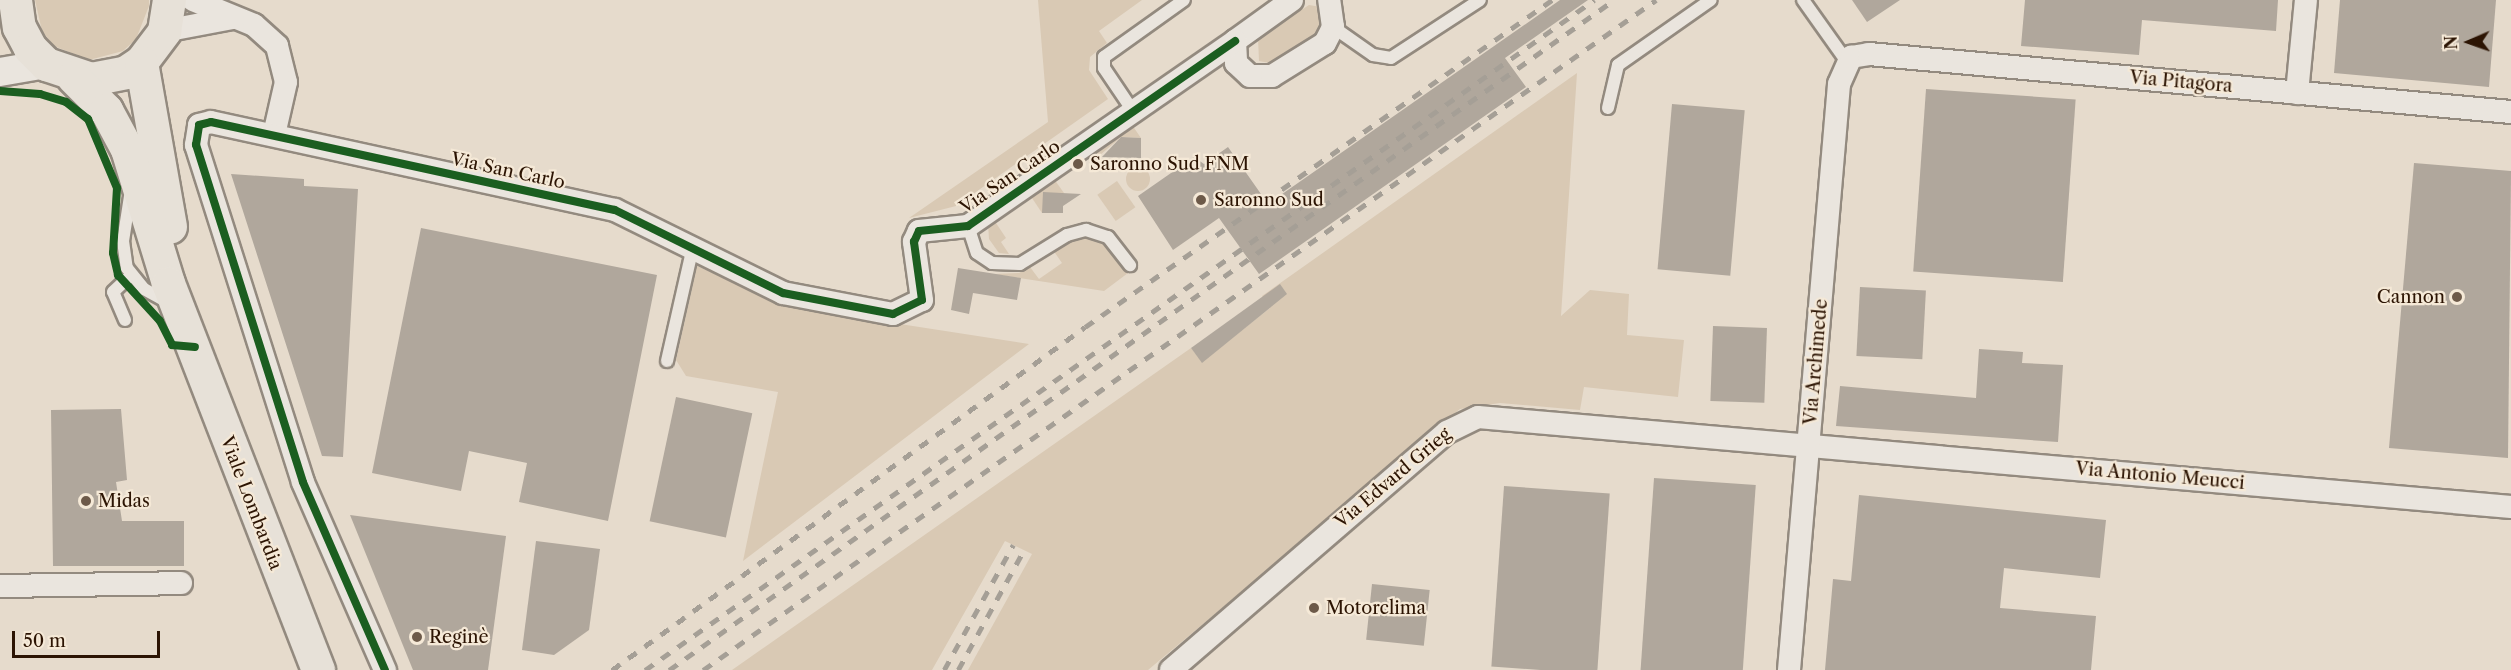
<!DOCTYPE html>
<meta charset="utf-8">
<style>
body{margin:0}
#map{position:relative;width:2511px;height:670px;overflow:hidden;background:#e6dbcc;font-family:"Libre Caslon Text",serif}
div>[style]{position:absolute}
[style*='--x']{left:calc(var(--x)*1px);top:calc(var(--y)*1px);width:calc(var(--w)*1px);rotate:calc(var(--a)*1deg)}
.green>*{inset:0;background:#d9c9b4;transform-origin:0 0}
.round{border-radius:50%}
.building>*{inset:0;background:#b0a79c;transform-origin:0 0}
.roads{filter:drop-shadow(2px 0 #938a7f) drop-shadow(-2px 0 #938a7f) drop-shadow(0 2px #938a7f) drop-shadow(0 -2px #938a7f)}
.service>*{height:12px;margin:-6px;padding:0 6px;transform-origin:6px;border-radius:6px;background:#eae5de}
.minor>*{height:22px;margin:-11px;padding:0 11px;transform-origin:11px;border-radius:11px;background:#eae5de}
.tertiary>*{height:28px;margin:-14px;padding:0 14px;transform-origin:14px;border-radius:14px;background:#eae5de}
.primary>*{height:33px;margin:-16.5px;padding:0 16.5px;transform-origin:16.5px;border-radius:16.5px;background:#e7e1d8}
.rail>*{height:4.5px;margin-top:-2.25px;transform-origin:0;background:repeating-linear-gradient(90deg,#a59f96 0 10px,transparent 0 20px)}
.cycleway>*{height:8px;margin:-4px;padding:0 4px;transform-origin:4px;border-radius:4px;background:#1b5e20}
.dots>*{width:16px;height:16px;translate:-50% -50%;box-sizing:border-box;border:3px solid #f5e9d7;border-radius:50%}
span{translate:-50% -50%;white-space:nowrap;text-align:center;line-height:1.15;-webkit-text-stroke:4.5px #f5e9d7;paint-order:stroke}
.street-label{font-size:18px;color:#2c1403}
.poi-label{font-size:18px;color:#2c1403}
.left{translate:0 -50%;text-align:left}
.right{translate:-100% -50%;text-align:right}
.north{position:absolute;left:2439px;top:12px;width:60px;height:60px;-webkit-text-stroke:4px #f5e9d7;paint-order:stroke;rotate:268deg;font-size:16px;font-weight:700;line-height:24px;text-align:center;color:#2c1403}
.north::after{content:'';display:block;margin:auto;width:21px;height:27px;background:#2c1403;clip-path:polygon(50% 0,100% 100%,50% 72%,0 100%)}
.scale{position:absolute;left:12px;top:631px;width:148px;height:27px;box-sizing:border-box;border:3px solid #2c1403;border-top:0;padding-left:8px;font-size:18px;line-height:21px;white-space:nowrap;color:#2c1403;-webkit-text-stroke:4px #f5e9d7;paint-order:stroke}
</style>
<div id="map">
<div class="green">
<i style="clip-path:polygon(35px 0,149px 0,149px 6px,136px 39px,123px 51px,89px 60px,54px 46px,42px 31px)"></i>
<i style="clip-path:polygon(1038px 0,1142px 0,1099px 31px,1107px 43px,1090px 57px,1089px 70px,1108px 99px,956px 206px,909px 218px,1048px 122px)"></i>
<i style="clip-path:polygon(1309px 5px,1321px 7px,1325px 30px,1274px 64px,1259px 61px,1258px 38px)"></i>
<i style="clip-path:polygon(1577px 73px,1561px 316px,1590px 290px,1629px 294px,1627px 335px,1684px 340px,1678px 397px,1584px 387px,1580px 410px,1500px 403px,1460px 409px,1148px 670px,968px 670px,1032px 554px,1005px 541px,932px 670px,732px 670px,1191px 348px,1202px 362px,1270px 308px,1262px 296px)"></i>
<i style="clip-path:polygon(1132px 125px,1141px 138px,1121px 137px,1099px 156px,1095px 151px)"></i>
<i class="round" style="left:1126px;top:167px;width:24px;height:24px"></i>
<i style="clip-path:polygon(1054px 179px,1064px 193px,1042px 213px,1030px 195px)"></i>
<i style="left:1117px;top:181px;width:32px;height:24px;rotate:55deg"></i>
<i style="clip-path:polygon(994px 220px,1006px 238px,1001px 242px,1009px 254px,999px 253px,989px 239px,988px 224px)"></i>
<i style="clip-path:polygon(1085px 236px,1109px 245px,1128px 273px,1104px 291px,993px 274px,1019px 273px,1030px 267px,1039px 279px,1062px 263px,1053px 250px)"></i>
<i style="clip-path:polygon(697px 266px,790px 307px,1029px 344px,743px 561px,778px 392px,686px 376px,676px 360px)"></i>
</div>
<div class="building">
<i style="clip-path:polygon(1560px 0,1588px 0,1505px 58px,1526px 87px,1259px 274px,1219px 218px,1173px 250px,1138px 196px,1194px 157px,1204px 164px,1228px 147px,1268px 204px)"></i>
<i style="clip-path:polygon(1852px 0,1900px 0,1867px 22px)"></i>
<i style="clip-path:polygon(2025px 0,2278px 0,2276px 31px,2142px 20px,2139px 55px,2021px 46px)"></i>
<i style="clip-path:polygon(2340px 0,2496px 0,2489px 87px,2334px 73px)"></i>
<i style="left:1926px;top:89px;width:150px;height:183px;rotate:4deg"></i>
<i style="left:1672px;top:104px;width:73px;height:166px;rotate:5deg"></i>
<i style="clip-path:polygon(1121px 137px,1141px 138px,1141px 158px,1102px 157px)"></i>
<i style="clip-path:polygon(2414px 163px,2511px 171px,2508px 458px,2389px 448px)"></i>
<i style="clip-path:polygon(231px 174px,304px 179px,304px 186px,358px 189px,343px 457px,322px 456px)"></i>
<i style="clip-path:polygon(1043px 192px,1081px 194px,1063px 206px,1063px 213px,1042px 213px)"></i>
<i style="clip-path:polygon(421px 228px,657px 275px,608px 521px,519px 502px,527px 463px,469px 451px,461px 491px,372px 473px)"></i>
<i style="clip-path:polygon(958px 268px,1021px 278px,1017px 300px,973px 293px,969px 314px,951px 310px)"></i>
<i style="clip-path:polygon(1280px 284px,1287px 294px,1202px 363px,1191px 348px)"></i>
<i style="left:1860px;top:287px;width:66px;height:69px;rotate:3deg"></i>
<i style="left:1713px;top:326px;width:54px;height:75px;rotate:2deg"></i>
<i style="clip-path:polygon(1979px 349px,2023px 352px,2022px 363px,2063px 365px,2058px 442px,1836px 426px,1840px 386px,1976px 398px)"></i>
<i style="left:676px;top:397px;width:78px;height:127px;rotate:12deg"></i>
<i style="clip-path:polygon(121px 409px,127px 480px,116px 482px,122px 521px,184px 521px,184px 566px,53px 566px,51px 410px)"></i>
<i style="left:1654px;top:478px;width:102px;height:193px;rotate:4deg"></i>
<i style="left:1504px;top:486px;width:106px;height:181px;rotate:4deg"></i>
<i style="clip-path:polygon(1859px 495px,2106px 520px,2100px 578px,2004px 568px,2000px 608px,2096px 616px,2091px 670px,1825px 670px,1833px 579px,1851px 581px)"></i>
<i style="clip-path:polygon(350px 515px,506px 536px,488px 670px,413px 670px)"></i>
<i style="clip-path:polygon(536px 541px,600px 549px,589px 630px,554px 655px,522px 650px)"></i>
<i style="left:1372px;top:584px;width:58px;height:56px;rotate:6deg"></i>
</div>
<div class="roads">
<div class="service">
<i style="--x:1803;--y:0;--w:76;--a:54.6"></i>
<i style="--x:1333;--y:27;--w:49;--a:35"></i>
<i style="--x:1373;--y:55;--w:18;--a:9"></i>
<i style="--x:1391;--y:58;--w:106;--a:-33.1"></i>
<i style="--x:1608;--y:108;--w:44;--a:-76.9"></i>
<i style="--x:1618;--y:65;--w:113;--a:-35"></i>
<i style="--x:1133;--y:111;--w:52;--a:-124"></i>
<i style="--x:1104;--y:68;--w:11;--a:-90"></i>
<i style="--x:1104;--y:57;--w:98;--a:-35.5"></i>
<i style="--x:131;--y:190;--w:52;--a:98.9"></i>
<i style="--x:123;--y:241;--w:27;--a:82"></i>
<i style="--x:127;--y:268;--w:27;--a:51"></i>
<i style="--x:144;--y:289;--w:29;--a:29"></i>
<i style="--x:968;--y:226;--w:28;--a:72"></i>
<i style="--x:977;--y:253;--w:18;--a:34"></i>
<i style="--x:992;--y:263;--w:28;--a:2"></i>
<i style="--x:1020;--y:264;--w:55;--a:-31.7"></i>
<i style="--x:1067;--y:235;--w:20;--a:-15"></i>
<i style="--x:1086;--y:230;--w:23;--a:18"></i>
<i style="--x:1108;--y:237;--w:36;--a:52"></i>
<i style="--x:125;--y:320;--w:30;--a:-113"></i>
<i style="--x:113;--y:292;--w:25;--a:-43"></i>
<i style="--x:667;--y:361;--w:113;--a:-77.2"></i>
</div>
<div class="minor">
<i style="--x:193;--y:0;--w:66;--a:22.3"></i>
<i style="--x:254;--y:25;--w:31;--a:42"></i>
<i style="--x:277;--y:46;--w:37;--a:76"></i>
<i style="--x:286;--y:82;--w:54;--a:102.8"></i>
<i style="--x:1292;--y:0;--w:70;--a:144.3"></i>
<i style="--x:1235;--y:41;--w:22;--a:87"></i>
<i style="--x:1236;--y:63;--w:19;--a:43"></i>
<i style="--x:1250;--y:76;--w:22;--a:0"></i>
<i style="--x:1272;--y:76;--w:62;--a:-31.9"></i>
<i style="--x:1325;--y:43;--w:18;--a:-63"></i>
<i style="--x:1333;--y:27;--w:27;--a:-98"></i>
<i style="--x:164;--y:31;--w:70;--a:-10.7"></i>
<i style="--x:2297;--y:93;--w:93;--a:-84.5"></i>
<i style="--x:0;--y:586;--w:181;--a:-0.9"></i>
<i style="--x:385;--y:670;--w:205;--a:-113.6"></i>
<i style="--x:303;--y:482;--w:354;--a:-107.6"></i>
<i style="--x:196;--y:145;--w:20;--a:-81"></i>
<i style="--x:199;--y:125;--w:12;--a:-14"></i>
<i style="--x:211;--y:122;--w:413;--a:12.3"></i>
<i style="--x:615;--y:210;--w:187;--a:26.3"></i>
<i style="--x:783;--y:293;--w:112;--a:10.8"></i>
<i style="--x:893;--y:314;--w:32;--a:-26"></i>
<i style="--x:922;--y:300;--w:59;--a:-97.9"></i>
<i style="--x:914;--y:242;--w:12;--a:-66"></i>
<i style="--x:919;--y:231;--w:49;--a:-5.8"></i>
<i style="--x:968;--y:226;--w:325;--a:-34.7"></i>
<i style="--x:1171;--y:670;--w:364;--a:-40.8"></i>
<i style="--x:1447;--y:432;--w:34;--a:-26"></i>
<i style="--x:1478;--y:417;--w:1037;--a:4.98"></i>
<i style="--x:1789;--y:670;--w:588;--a:-85.12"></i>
<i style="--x:1839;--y:84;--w:30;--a:-66"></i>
<i style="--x:1851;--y:57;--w:18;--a:-9"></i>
<i style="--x:1869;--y:54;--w:645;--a:5.16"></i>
</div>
<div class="tertiary">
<i style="--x:0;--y:72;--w:47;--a:-9.9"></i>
</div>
<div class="primary">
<i style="--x:15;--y:0;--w:27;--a:82"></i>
<i style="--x:19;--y:27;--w:24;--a:62"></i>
<i style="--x:30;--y:48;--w:23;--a:45"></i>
<i style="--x:46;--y:64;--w:47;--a:18.4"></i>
<i style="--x:91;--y:79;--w:36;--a:-11"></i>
<i style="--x:126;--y:72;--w:18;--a:-34"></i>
<i style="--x:141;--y:62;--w:39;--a:-53"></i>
<i style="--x:164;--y:31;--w:31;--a:-81"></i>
<i style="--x:141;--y:62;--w:167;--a:80"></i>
<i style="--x:73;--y:77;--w:47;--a:45"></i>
<i style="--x:106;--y:110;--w:44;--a:61.7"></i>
<i style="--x:127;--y:149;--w:140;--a:73"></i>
<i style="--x:168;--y:283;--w:415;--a:68.8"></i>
</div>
</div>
<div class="rail">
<i style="--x:612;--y:670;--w:584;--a:-35.95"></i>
<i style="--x:1085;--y:327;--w:570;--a:-35"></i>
<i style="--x:645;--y:670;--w:1162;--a:-35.22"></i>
<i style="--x:669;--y:670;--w:1158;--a:-35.34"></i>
<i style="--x:703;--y:670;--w:1165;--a:-35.11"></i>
<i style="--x:944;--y:670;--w:143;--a:-61.1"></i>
<i style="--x:958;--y:670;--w:137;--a:-61.2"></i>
</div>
<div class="cycleway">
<i style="--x:0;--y:91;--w:40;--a:4.3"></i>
<i style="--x:40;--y:94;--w:27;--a:17"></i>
<i style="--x:66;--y:102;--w:28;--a:38"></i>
<i style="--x:88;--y:119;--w:75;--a:67.2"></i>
<i style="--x:117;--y:188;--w:65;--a:93.5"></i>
<i style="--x:113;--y:253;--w:23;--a:77"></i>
<i style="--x:118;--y:275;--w:62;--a:47.6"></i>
<i style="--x:160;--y:321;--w:27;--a:63"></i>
<i style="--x:172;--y:345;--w:23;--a:5"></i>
<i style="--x:385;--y:670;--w:205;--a:-113.6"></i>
<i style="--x:303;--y:482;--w:354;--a:-107.6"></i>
<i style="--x:196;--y:145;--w:20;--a:-81"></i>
<i style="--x:199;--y:125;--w:12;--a:-14"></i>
<i style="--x:211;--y:122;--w:413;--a:12.3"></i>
<i style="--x:615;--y:210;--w:187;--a:26.3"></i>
<i style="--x:783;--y:293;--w:112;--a:10.8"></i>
<i style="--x:893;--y:314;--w:32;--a:-26"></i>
<i style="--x:922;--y:300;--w:59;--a:-97.9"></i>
<i style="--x:914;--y:242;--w:12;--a:-66"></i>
<i style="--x:919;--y:231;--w:49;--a:-5.8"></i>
<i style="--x:968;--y:226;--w:325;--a:-34.7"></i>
</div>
<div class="dots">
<i style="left:1078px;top:164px;background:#6d5a49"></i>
<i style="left:1201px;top:200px;background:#6d5a49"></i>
<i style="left:2457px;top:297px;background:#6d5a49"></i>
<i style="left:86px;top:501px;background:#6d5a49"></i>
<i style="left:1314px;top:608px;background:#6d5a49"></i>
<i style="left:417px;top:637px;background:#6d5a49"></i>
</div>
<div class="street-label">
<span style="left:2181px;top:82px;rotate:5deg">Via Pitagora</span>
<span style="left:508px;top:171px;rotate:12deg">Via San Carlo</span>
<span style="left:1010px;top:177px;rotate:-34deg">Via San Carlo</span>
<span style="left:1816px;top:362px;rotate:-85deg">Via Archimede</span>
<span style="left:2160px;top:476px;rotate:5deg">Via Antonio Meucci</span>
<span style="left:1393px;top:478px;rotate:-40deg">Via Edvard Grieg</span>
<span style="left:251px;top:503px;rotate:69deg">Viale Lombardia</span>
</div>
<div class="poi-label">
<span class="left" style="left:1090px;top:164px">Saronno Sud FNM</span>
<span class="left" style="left:1214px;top:200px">Saronno Sud</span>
<span class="right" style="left:2445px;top:297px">Cannon</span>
<span class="left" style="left:98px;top:501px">Midas</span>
<span class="left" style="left:1326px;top:608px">Motorclima</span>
<span class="left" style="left:429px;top:637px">Reginè</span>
</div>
<div class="north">N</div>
<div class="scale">50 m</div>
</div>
